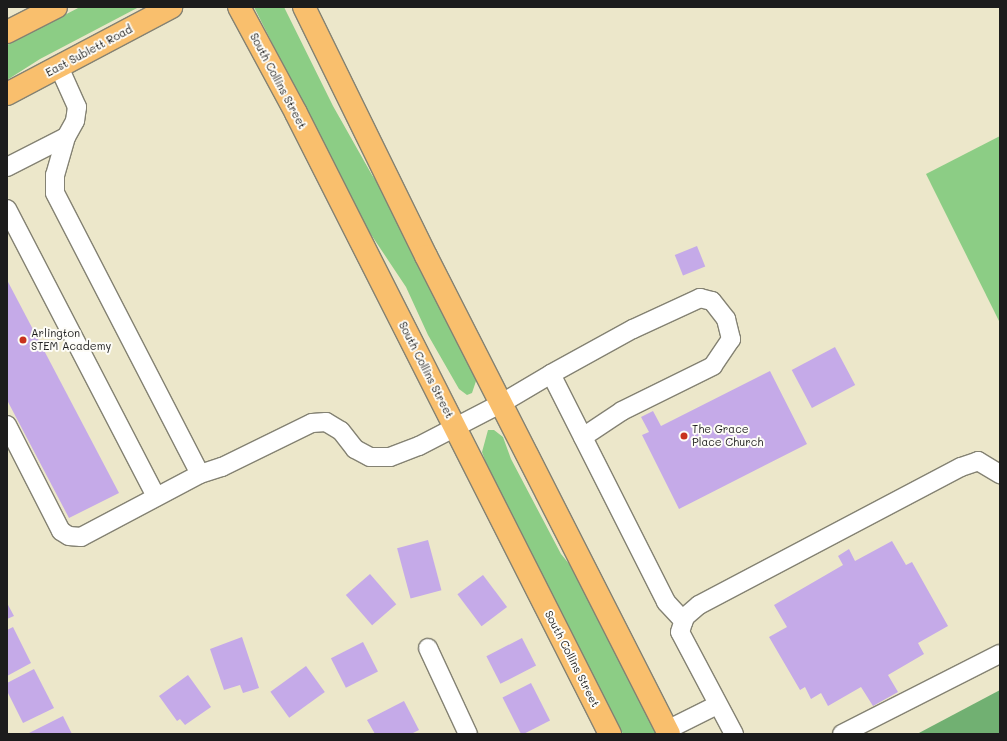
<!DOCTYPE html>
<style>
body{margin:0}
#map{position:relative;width:1007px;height:741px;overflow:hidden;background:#ece7ca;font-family:Mali,sans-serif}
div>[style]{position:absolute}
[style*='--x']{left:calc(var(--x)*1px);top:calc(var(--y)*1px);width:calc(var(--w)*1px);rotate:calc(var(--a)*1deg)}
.green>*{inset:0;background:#8ccd85}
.forest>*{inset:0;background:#71b072}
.building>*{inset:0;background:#c5aae8;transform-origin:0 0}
.roads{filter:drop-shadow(1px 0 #848273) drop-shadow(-1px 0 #848273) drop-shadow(0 1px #848273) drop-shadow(0 -1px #848273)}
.minor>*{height:18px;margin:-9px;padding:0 9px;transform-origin:9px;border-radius:9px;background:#fff}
.major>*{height:22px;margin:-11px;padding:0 11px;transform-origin:11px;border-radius:11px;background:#f9bf6d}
.dots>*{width:11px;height:11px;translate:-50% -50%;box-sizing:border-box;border:2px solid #fdfcf7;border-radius:50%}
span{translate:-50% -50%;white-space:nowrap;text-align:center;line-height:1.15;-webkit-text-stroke:4px #fdfcf7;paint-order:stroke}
.street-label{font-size:11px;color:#1c1c1c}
.poi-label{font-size:11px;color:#1c1c1c}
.left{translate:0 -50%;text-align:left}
.frame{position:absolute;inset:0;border:8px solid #1c1c1c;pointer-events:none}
</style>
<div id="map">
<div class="green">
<i style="clip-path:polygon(80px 7px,139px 7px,40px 59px,7px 80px,7px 45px)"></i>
<i style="clip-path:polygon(254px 7px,284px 7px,333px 106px,372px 175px,385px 193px,477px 378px,472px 393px,467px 395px,459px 389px,428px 335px,406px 287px,358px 215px)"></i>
<i style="clip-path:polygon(1000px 136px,1000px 323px,926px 174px)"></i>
<i style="clip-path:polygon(488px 430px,494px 430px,503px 437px,511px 459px,561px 554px,583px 581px,662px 734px,623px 734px,486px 463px,482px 452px)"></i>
</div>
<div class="forest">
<i style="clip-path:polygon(1000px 690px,1000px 734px,917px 734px)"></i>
</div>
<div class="building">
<i style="left:697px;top:246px;width:22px;height:24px;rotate:68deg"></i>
<i style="clip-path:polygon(7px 280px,119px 493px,69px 518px,7px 400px)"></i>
<i style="left:835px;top:347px;width:43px;height:49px;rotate:62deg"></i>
<i style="clip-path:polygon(770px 371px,807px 444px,679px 509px,642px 435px,649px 432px,641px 417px,653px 411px,661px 426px)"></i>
<i style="left:428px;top:540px;width:52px;height:32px;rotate:75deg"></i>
<i style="clip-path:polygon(892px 541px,906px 565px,912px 562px,948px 626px,918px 643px,924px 654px,888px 675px,898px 692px,873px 706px,861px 687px,828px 706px,821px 693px,811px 699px,805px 687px,800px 690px,769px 637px,787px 627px,774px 605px,843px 565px,838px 556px,849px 549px,855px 561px)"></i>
<i style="left:370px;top:574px;width:40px;height:32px;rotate:49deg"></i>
<i style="left:483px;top:575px;width:40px;height:32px;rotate:53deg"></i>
<i style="clip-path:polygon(7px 603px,14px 616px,7px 619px)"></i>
<i style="clip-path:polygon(13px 627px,31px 663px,7px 676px,7px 630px)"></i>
<i style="clip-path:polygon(242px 637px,259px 688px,243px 693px,240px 685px,224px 690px,210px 649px)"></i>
<i style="left:522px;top:638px;width:31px;height:40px;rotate:63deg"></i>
<i style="left:363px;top:642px;width:33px;height:36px;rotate:63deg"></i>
<i style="left:306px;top:666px;width:32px;height:44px;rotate:54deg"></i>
<i style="clip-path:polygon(34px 669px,54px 708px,23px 723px,7px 691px,7px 683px)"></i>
<i style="clip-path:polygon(188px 675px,211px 707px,185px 725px,180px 719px,177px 721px,159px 696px)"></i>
<i style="left:531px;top:683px;width:42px;height:32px;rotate:63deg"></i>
<i style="clip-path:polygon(404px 701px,419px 730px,411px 734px,375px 734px,367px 720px)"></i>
<i style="clip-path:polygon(63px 716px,72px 734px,29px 734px,29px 733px)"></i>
</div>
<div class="roads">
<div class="minor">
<i style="--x:59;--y:67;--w:44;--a:65.8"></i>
<i style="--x:77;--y:107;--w:14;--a:98"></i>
<i style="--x:75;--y:121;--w:18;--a:119"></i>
<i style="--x:66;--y:137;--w:40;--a:106"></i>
<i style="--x:55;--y:175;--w:18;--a:90"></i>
<i style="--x:55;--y:193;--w:316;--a:62.7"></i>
<i style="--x:7;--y:167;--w:66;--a:-27"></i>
<i style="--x:7;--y:209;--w:324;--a:62.6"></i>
<i style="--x:551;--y:374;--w:94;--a:-28.8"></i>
<i style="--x:633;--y:329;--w:74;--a:-24.8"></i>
<i style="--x:700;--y:298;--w:12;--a:14"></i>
<i style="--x:712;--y:301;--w:23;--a:52"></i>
<i style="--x:726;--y:319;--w:21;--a:76"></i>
<i style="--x:731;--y:339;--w:32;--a:124"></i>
<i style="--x:713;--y:366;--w:102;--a:153.7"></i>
<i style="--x:622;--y:411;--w:47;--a:146.3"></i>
<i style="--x:7;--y:425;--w:119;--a:63"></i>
<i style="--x:61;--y:531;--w:9;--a:32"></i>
<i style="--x:69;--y:536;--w:12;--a:5"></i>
<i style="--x:81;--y:537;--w:135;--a:-27.9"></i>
<i style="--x:200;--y:474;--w:23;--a:-18"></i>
<i style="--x:222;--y:467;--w:100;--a:-26.1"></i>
<i style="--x:312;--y:423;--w:14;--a:-4"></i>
<i style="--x:326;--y:422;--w:17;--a:31"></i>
<i style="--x:341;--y:431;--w:23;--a:52"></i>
<i style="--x:355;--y:449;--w:17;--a:28"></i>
<i style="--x:370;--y:457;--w:20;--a:0"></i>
<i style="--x:390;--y:457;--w:31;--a:-21"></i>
<i style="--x:419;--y:446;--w:93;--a:-27.4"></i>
<i style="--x:502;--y:403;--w:57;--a:-30.6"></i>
<i style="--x:551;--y:374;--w:255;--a:63.2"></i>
<i style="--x:666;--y:602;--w:26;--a:47"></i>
<i style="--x:428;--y:648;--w:95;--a:65.1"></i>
<i style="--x:667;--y:730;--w:56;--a:-26.6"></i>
<i style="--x:734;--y:734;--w:115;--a:-117.9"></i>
<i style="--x:680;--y:632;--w:16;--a:-72"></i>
<i style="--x:685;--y:617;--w:18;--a:-41"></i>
<i style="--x:699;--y:605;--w:296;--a:-27.8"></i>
<i style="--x:961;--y:467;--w:18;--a:-19"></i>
<i style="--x:978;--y:461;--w:26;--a:31"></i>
<i style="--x:842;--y:734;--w:177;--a:-26.9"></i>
</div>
<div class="major">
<i style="--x:239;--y:7;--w:120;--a:61.7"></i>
<i style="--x:296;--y:113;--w:696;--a:63.18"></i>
<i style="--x:304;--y:7;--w:277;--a:63.9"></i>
<i style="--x:426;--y:256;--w:536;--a:63.05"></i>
<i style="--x:7;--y:32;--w:55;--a:-27"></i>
<i style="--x:7;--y:94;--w:186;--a:-27.9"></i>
</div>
</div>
<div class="dots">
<i style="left:23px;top:340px;background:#c8321e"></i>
<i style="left:684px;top:436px;background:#c8321e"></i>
</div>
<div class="street-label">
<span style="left:89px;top:51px;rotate:-28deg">East Sublett Road</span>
<span style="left:278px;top:81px;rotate:62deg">South Collins Street</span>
<span style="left:426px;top:370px;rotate:63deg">South Collins Street</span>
<span style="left:572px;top:659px;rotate:63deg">South Collins Street</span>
</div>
<div class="poi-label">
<span class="left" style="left:31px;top:340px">Arlington<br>STEM Academy</span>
<span class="left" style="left:692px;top:436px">The Grace<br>Place Church</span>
</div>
<div class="frame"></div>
</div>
